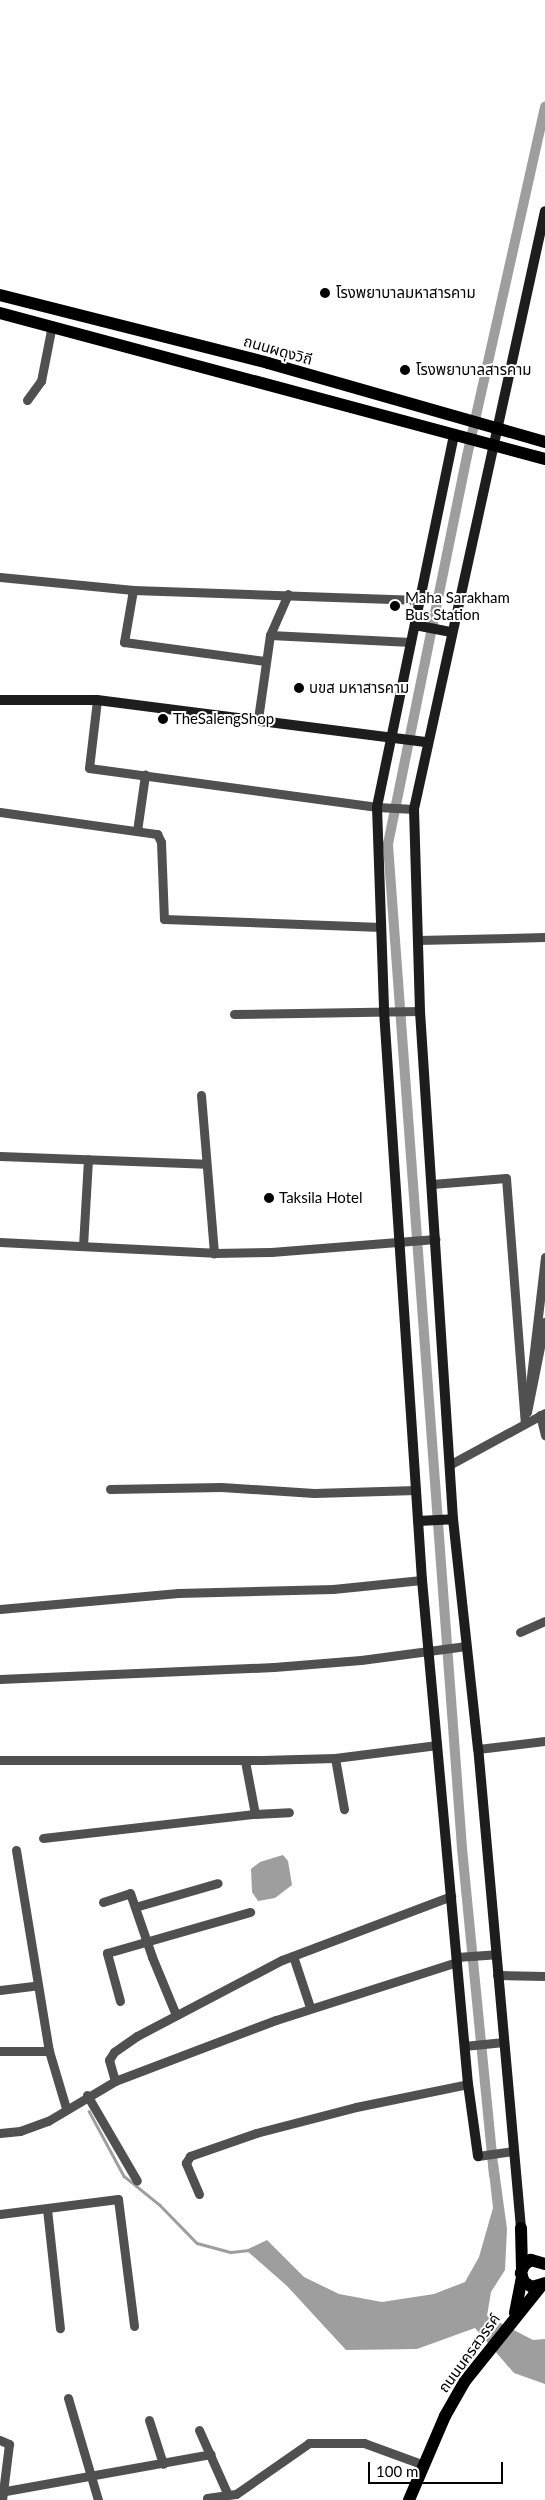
<!DOCTYPE html>
<meta charset="utf-8">
<style>
body{margin:0}
#map{position:relative;width:545px;height:2500px;overflow:hidden;background:#fff;font-family:Lato,"Noto Sans Thai",sans-serif}
div>[style]{position:absolute}
[style*='--x']{left:calc(var(--x)*1px);top:calc(var(--y)*1px);width:calc(var(--w)*1px);rotate:calc(var(--a)*1deg)}
.water>*{inset:0;background:#9e9e9e}
.stream>*{height:2.5px;margin:-1.25px;padding:0 1.25px;transform-origin:1.25px;border-radius:1.25px;background:#9e9e9e}
.canal>*{height:10px;margin:-5px;padding:0 5px;transform-origin:5px;border-radius:5px;background:#9e9e9e}
.street>*{height:9px;margin:-4.5px;padding:0 4.5px;transform-origin:4.5px;border-radius:4.5px;background:#505050}
.secondary>*{height:10px;margin:-5px;padding:0 5px;transform-origin:5px;border-radius:5px;background:#1d1d1d}
.primary>*{height:12px;margin:-6px;padding:0 6px;transform-origin:6px;border-radius:6px;background:#000}
.dots>*{width:14px;height:14px;translate:-50% -50%;box-sizing:border-box;border:2px solid #fff;border-radius:50%}
span{translate:-50% -50%;white-space:nowrap;text-align:center;line-height:1.15;-webkit-text-stroke:4px #fff;paint-order:stroke}
.poi-label{font-size:15px;color:#000}
.left{translate:0 -50%;text-align:left}
.street-label{font-size:15px;color:#000}
.scale{position:absolute;left:368px;top:2462px;width:135px;height:22px;box-sizing:border-box;border:2px solid #000;border-top:0;padding-left:6px;font-size:15px;line-height:18px;white-space:nowrap;color:#000;-webkit-text-stroke:4px #fff;paint-order:stroke}
</style>
<div id="map">
<div class="water">
<i style="clip-path:polygon(283px 1855px,288px 1861px,292px 1885px,275px 1898px,258px 1901px,252px 1892px,251px 1869px,260px 1862px)"></i>
<i style="clip-path:polygon(488px 2163px,498px 2163px,507px 2229px,505px 2270px,491px 2292px,487px 2316px,533px 2340px,545px 2339px,545px 2384px,514px 2373px,475px 2328px,417px 2349px,346px 2350px,287px 2286px,246px 2250px,267px 2240px,304px 2277px,339px 2294px,382px 2302px,434px 2294px,465px 2282px,479px 2257px,493px 2208px)"></i>
</div>
<div class="stream">
<i style="--x:89;--y:2111;--w:74;--a:61.7"></i>
<i style="--x:124;--y:2176;--w:46;--a:38.9"></i>
<i style="--x:160;--y:2205;--w:53;--a:45.8"></i>
<i style="--x:197;--y:2243;--w:35;--a:15"></i>
<i style="--x:231;--y:2252;--w:18;--a:-6"></i>
</div>
<div class="canal">
<i style="--x:494;--y:2175;--w:329;--a:-95.6"></i>
<i style="--x:462;--y:1848;--w:1007;--a:-94.22"></i>
<i style="--x:388;--y:844;--w:396;--a:-78.5"></i>
<i style="--x:467;--y:456;--w:358;--a:-77.4"></i>
</div>
<div class="street">
<i style="--x:27;--y:400;--w:24;--a:-54"></i>
<i style="--x:41;--y:381;--w:57;--a:-78.9"></i>
<i style="--x:0;--y:577;--w:134;--a:5.6"></i>
<i style="--x:133;--y:590;--w:287;--a:2"></i>
<i style="--x:133;--y:590;--w:53;--a:99.8"></i>
<i style="--x:124;--y:642;--w:142;--a:7.7"></i>
<i style="--x:288;--y:594;--w:45;--a:113.7"></i>
<i style="--x:270;--y:635;--w:141;--a:2.8"></i>
<i style="--x:97;--y:700;--w:68;--a:96.7"></i>
<i style="--x:89;--y:768;--w:291;--a:7.7"></i>
<i style="--x:377;--y:807;--w:37;--a:3"></i>
<i style="--x:258;--y:719;--w:85;--a:-81.9"></i>
<i style="--x:0;--y:812;--w:159;--a:8"></i>
<i style="--x:157;--y:834;--w:9;--a:63"></i>
<i style="--x:161;--y:842;--w:77;--a:87.8"></i>
<i style="--x:164;--y:919;--w:217;--a:2.1"></i>
<i style="--x:137;--y:831;--w:57;--a:-81.9"></i>
<i style="--x:417;--y:940;--w:128;--a:-1.3"></i>
<i style="--x:234;--y:1014;--w:186;--a:-0.9"></i>
<i style="--x:201;--y:1095;--w:159;--a:85.3"></i>
<i style="--x:0;--y:1156;--w:205;--a:2.2"></i>
<i style="--x:432;--y:1184;--w:74;--a:-4.6"></i>
<i style="--x:506;--y:1178;--w:246;--a:85.6"></i>
<i style="--x:0;--y:1242;--w:214;--a:2.9"></i>
<i style="--x:214;--y:1253;--w:57;--a:-1"></i>
<i style="--x:271;--y:1252;--w:165;--a:-4.5"></i>
<i style="--x:83;--y:1246;--w:87;--a:-86.7"></i>
<i style="--x:528;--y:1402;--w:146;--a:-83.3"></i>
<i style="--x:527;--y:1412;--w:92;--a:-78.7"></i>
<i style="--x:540;--y:1415;--w:21;--a:76"></i>
<i style="--x:451;--y:1464;--w:107;--a:-28.5"></i>
<i style="--x:110;--y:1489;--w:111;--a:-1"></i>
<i style="--x:221;--y:1487;--w:93;--a:3.7"></i>
<i style="--x:314;--y:1493;--w:102;--a:-1.7"></i>
<i style="--x:0;--y:1609;--w:179;--a:-5.1"></i>
<i style="--x:178;--y:1593;--w:155;--a:-1.5"></i>
<i style="--x:333;--y:1589;--w:89;--a:-5.8"></i>
<i style="--x:520;--y:1632;--w:27;--a:-24"></i>
<i style="--x:0;--y:1679;--w:274;--a:-2.5"></i>
<i style="--x:274;--y:1667;--w:87;--a:-4.6"></i>
<i style="--x:361;--y:1660;--w:106;--a:-7.6"></i>
<i style="--x:478;--y:1749;--w:67;--a:-6.8"></i>
<i style="--x:335;--y:1758;--w:52;--a:80"></i>
<i style="--x:0;--y:1760;--w:262;--a:0"></i>
<i style="--x:262;--y:1760;--w:73;--a:-1.6"></i>
<i style="--x:335;--y:1758;--w:103;--a:-7.3"></i>
<i style="--x:255;--y:1814;--w:34;--a:-3"></i>
<i style="--x:43;--y:1838;--w:213;--a:-6.5"></i>
<i style="--x:255;--y:1814;--w:54;--a:-100.7"></i>
<i style="--x:16;--y:1850;--w:204;--a:80.7"></i>
<i style="--x:49;--y:2051;--w:59;--a:73.4"></i>
<i style="--x:103;--y:1902;--w:28;--a:-18"></i>
<i style="--x:130;--y:1893;--w:68;--a:71"></i>
<i style="--x:152;--y:1957;--w:63;--a:67.5"></i>
<i style="--x:135;--y:1907;--w:86;--a:-16.1"></i>
<i style="--x:293;--y:1956;--w:54;--a:71.6"></i>
<i style="--x:457;--y:1957;--w:39;--a:-4"></i>
<i style="--x:497;--y:1975;--w:48;--a:1.2"></i>
<i style="--x:0;--y:1990;--w:38;--a:-7"></i>
<i style="--x:120;--y:2001;--w:50;--a:-105.2"></i>
<i style="--x:107;--y:1953;--w:149;--a:-16"></i>
<i style="--x:464;--y:2046;--w:40;--a:-5.7"></i>
<i style="--x:0;--y:2051;--w:49;--a:0"></i>
<i style="--x:115;--y:2081;--w:22;--a:-106"></i>
<i style="--x:109;--y:2060;--w:9;--a:-58"></i>
<i style="--x:114;--y:2052;--w:28;--a:-35"></i>
<i style="--x:137;--y:2036;--w:164;--a:-27.7"></i>
<i style="--x:282;--y:1960;--w:181;--a:-20.7"></i>
<i style="--x:87;--y:2095;--w:99;--a:59.8"></i>
<i style="--x:0;--y:2133;--w:20;--a:-6"></i>
<i style="--x:20;--y:2131;--w:30;--a:-20"></i>
<i style="--x:48;--y:2121;--w:78;--a:-30.8"></i>
<i style="--x:115;--y:2081;--w:172;--a:-20.8"></i>
<i style="--x:276;--y:2020;--w:190;--a:-17.8"></i>
<i style="--x:478;--y:2156;--w:35;--a:-8"></i>
<i style="--x:199;--y:2194;--w:34;--a:-113"></i>
<i style="--x:186;--y:2163;--w:8;--a:-60"></i>
<i style="--x:190;--y:2156;--w:70;--a:-19.2"></i>
<i style="--x:256;--y:2133;--w:103;--a:-14.6"></i>
<i style="--x:356;--y:2107;--w:114;--a:-11.6"></i>
<i style="--x:47;--y:2209;--w:120;--a:83.8"></i>
<i style="--x:0;--y:2214;--w:119;--a:-7.2"></i>
<i style="--x:118;--y:2199;--w:128;--a:82.8"></i>
<i style="--x:68;--y:2398;--w:106;--a:73.6"></i>
<i style="--x:149;--y:2420;--w:46;--a:72.3"></i>
<i style="--x:199;--y:2430;--w:71;--a:66"></i>
<i style="--x:0;--y:2440;--w:10;--a:24"></i>
<i style="--x:9;--y:2444;--w:56;--a:97.1"></i>
<i style="--x:0;--y:2492;--w:214;--a:-10.2"></i>
<i style="--x:207;--y:2498;--w:29;--a:-8"></i>
<i style="--x:236;--y:2494;--w:89;--a:-34.9"></i>
<i style="--x:309;--y:2443;--w:55;--a:0"></i>
<i style="--x:364;--y:2443;--w:64;--a:20.1"></i>
</div>
<div class="secondary">
<i style="--x:454;--y:435;--w:380;--a:101.7"></i>
<i style="--x:377;--y:807;--w:204;--a:88"></i>
<i style="--x:384;--y:1011;--w:570;--a:86.18"></i>
<i style="--x:422;--y:1580;--w:506;--a:84.79"></i>
<i style="--x:468;--y:2084;--w:73;--a:82.1"></i>
<i style="--x:415;--y:625;--w:37;--a:11"></i>
<i style="--x:0;--y:700;--w:97;--a:0"></i>
<i style="--x:97;--y:700;--w:333;--a:7.3"></i>
<i style="--x:418;--y:1521;--w:35;--a:-3"></i>
<i style="--x:521;--y:2228;--w:481;--a:-95.1"></i>
<i style="--x:478;--y:1749;--w:231;--a:-96.2"></i>
<i style="--x:453;--y:1519;--w:509;--a:-93.72"></i>
<i style="--x:420;--y:1011;--w:202;--a:-91.7"></i>
<i style="--x:414;--y:809;--w:612;--a:-77.64"></i>
</div>
<div class="primary">
<i style="--x:0;--y:295;--w:276;--a:14.2"></i>
<i style="--x:268;--y:363;--w:288;--a:15.9"></i>
<i style="--x:0;--y:313;--w:564;--a:15"></i>
<i style="--x:521;--y:2228;--w:40;--a:88.6"></i>
<i style="--x:545;--y:2264;--w:15;--a:-164"></i>
<i style="--x:531;--y:2260;--w:9;--a:144"></i>
<i style="--x:524;--y:2265;--w:9;--a:111"></i>
<i style="--x:521;--y:2273;--w:9;--a:72"></i>
<i style="--x:524;--y:2282;--w:9;--a:32"></i>
<i style="--x:532;--y:2287;--w:14;--a:-17"></i>
<i style="--x:515;--y:2313;--w:37;--a:-79"></i>
<i style="--x:409;--y:2500;--w:91;--a:-66.8"></i>
<i style="--x:445;--y:2416;--w:40;--a:-60.3"></i>
<i style="--x:465;--y:2381;--w:122;--a:-51.3"></i>
</div>
<div class="dots">
<i style="left:325px;top:293px;background:#000"></i>
<i style="left:405px;top:370px;background:#000"></i>
<i style="left:395px;top:606px;background:#000"></i>
<i style="left:299px;top:688px;background:#000"></i>
<i style="left:163px;top:719px;background:#000"></i>
<i style="left:269px;top:1198px;background:#000"></i>
</div>
<div class="poi-label">
<span class="left" style="left:336px;top:293px">โรงพยาบาลมหาสารคาม</span>
<span class="left" style="left:416px;top:370px">โรงพยาบาลสารคาม</span>
<span class="left" style="left:405px;top:606px">Maha Sarakham<br>Bus Station</span>
<span class="left" style="left:309px;top:688px">บขส มหาสารคาม</span>
<span class="left" style="left:173px;top:719px">TheSalengShop</span>
<span class="left" style="left:279px;top:1198px">Taksila Hotel</span>
</div>
<div class="street-label">
<span style="left:278px;top:350px;rotate:16deg">ถนนผดุงวิถี</span>
<span style="left:469px;top:2353px;rotate:-54deg">ถนนนครสวรรค์</span>
</div>
<div class="scale">100 m</div>
</div>
